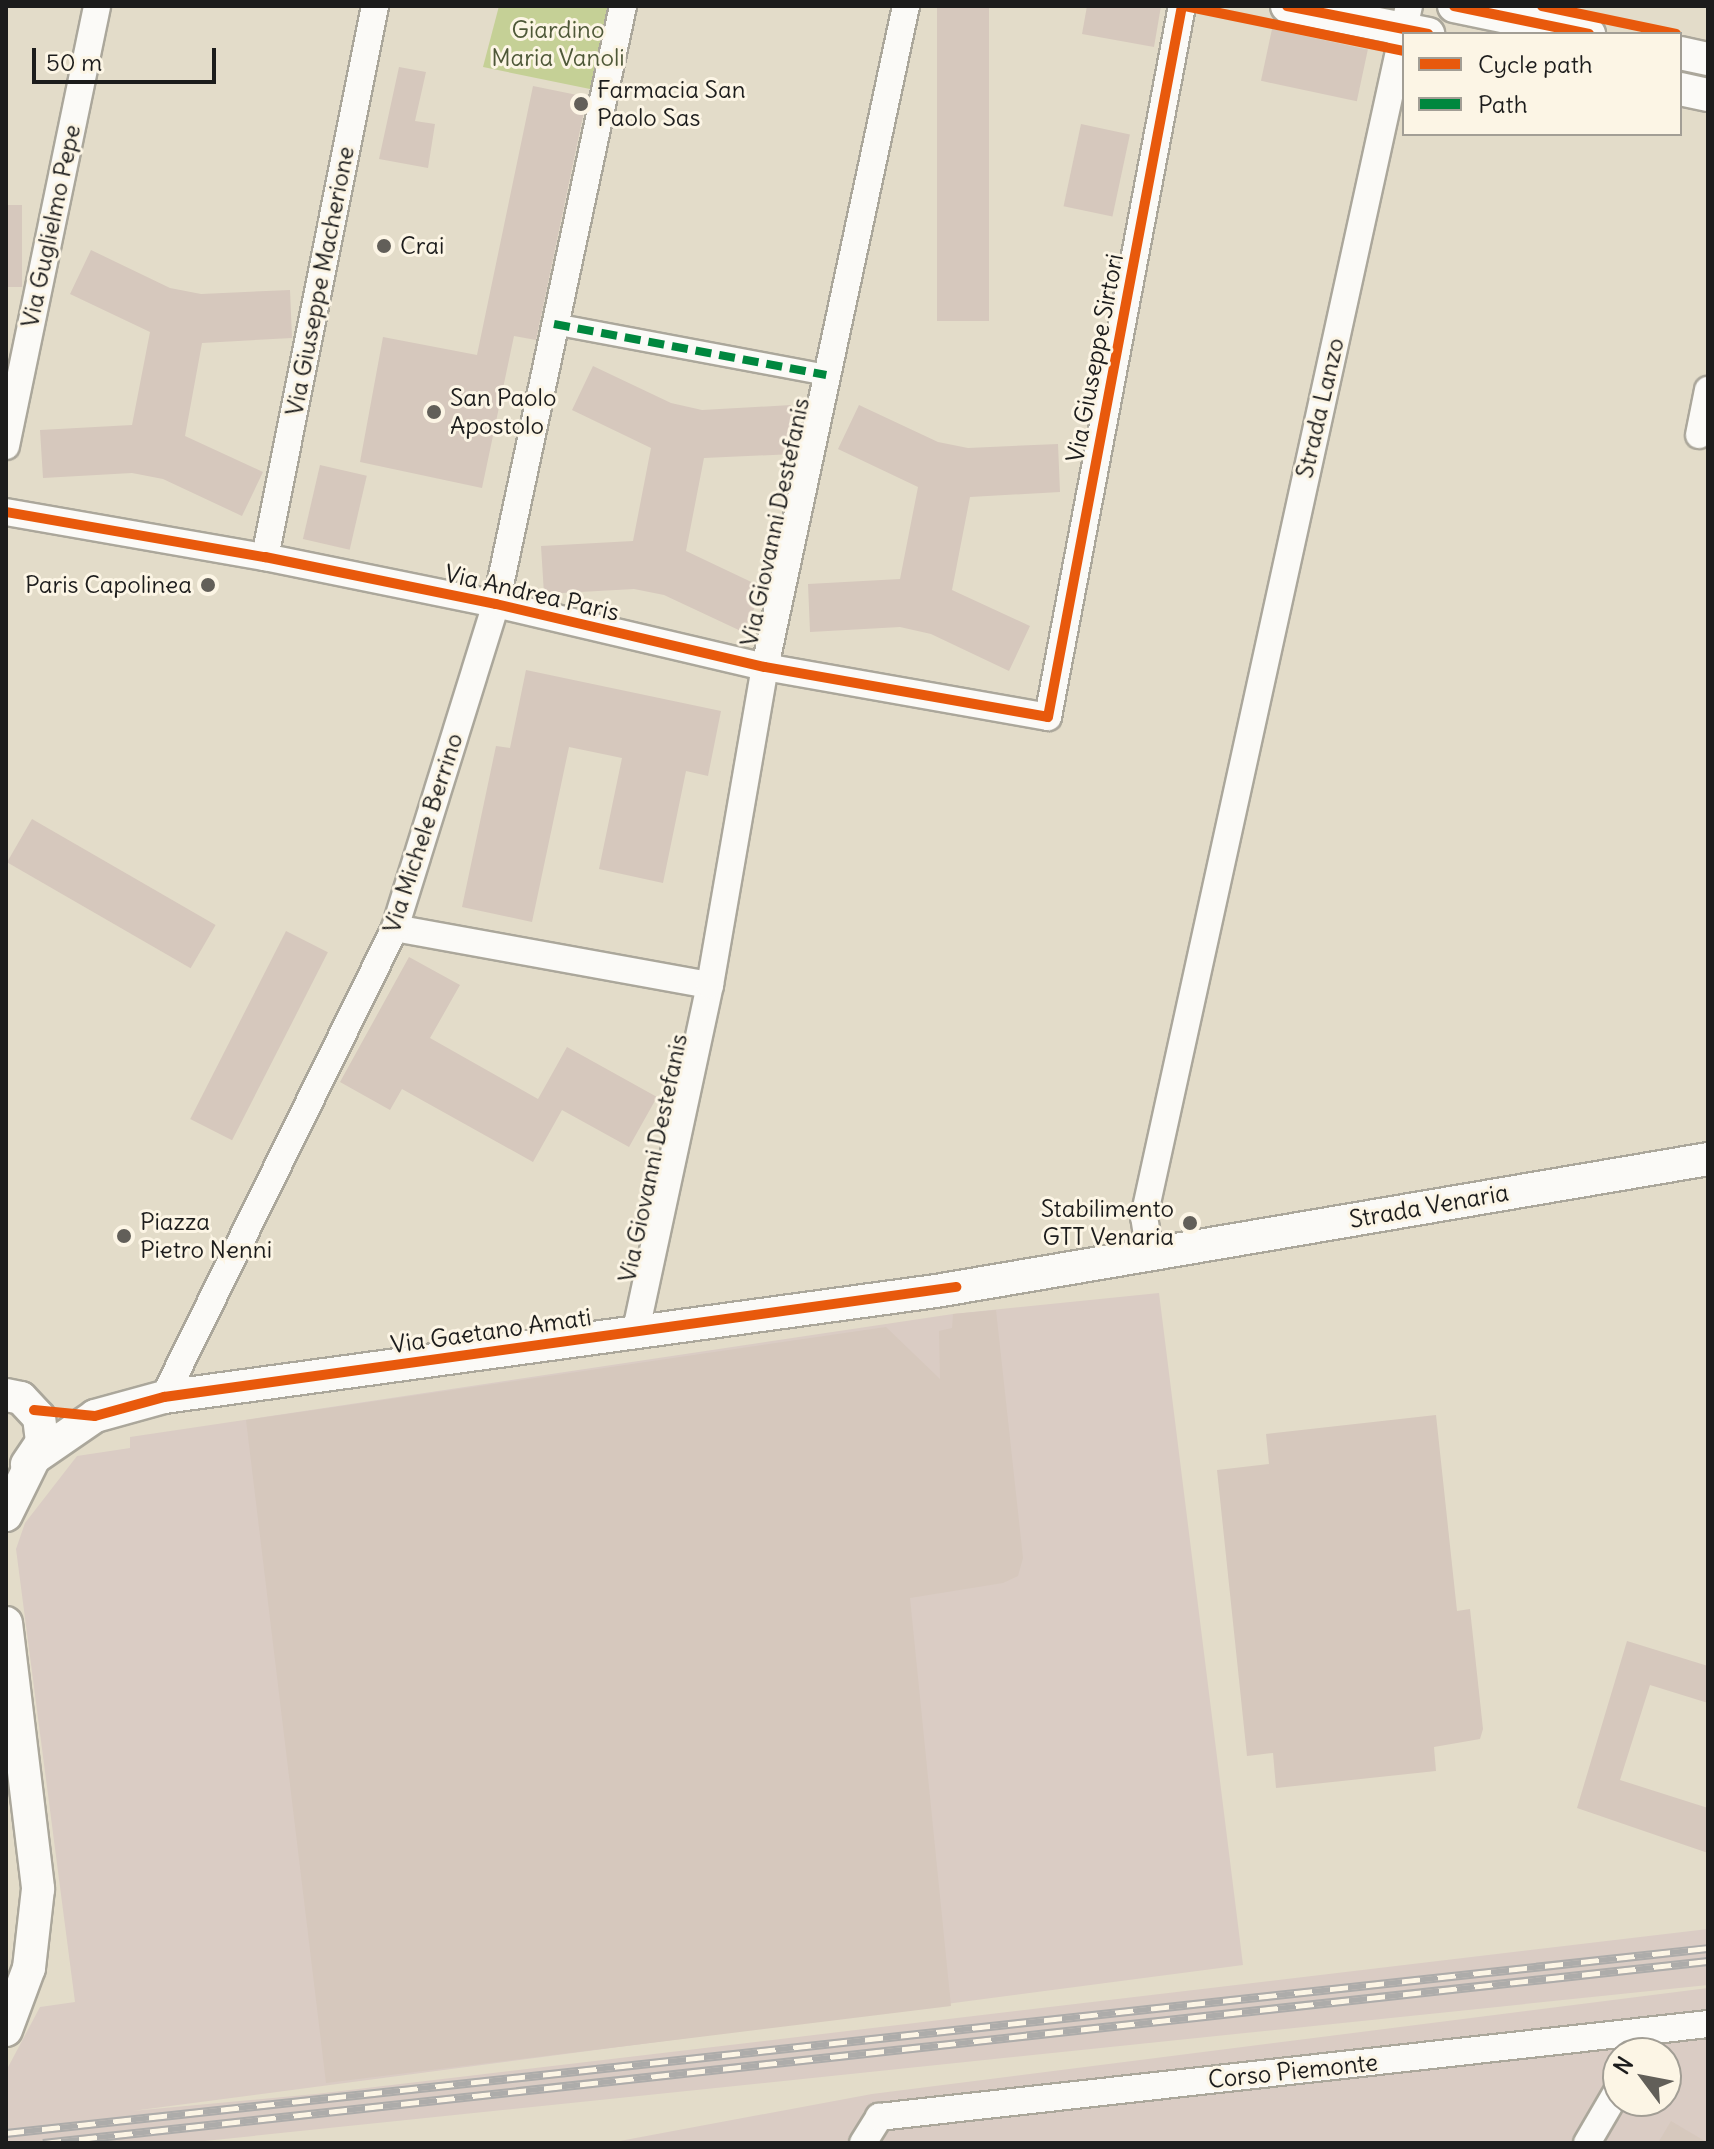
<!DOCTYPE html>
<style>
body{margin:0}
#map{position:relative;width:1714px;height:2149px;overflow:hidden;background:#e3dcc9;font-family:Delius,sans-serif}
div>[style]{position:absolute}
[style*='--x']{left:calc(var(--x)*1px);top:calc(var(--y)*1px);width:calc(var(--w)*1px);rotate:calc(var(--a)*1deg)}
.industrial>*{inset:0;background:#daccc4}
.green>*{inset:0;background:#c5d096}
.building>*{inset:0;background:#d6c8bd;transform-origin:0 0}
.roads{filter:drop-shadow(2px 0 #aba79b) drop-shadow(-2px 0 #aba79b) drop-shadow(0 2px #aba79b) drop-shadow(0 -2px #aba79b)}
.pedestrian>*{height:20px;margin:-10px;padding:0 10px;transform-origin:10px;border-radius:10px;background:#fbfaf7}
.minor>*{height:26px;margin:-13px;padding:0 13px;transform-origin:13px;border-radius:13px;background:#fbfaf7}
.tertiary>*{height:32px;margin:-16px;padding:0 16px;transform-origin:16px;border-radius:16px;background:#fbfaf7}
.rail>*{height:9px;margin-top:-4.5px;transform-origin:0;background:repeating-linear-gradient(90deg,#fcf5e5 0 18px,#adacaa 0 36px);box-sizing:border-box;border-block:2px solid #adacaa}
.quiet>*{height:8px;margin-top:-4px;transform-origin:0;background:repeating-linear-gradient(90deg,#00873e 0 16px,transparent 0 24px)}
.cycleway>*{height:10px;margin:-5px;padding:0 5px;transform-origin:5px;border-radius:5px;background:#e8590c}
.dots>*{width:22px;height:22px;translate:-50% -50%;box-sizing:border-box;border:4px solid #fcf5e5;border-radius:50%}
span{translate:-50% -50%;white-space:nowrap;text-align:center;line-height:1.15;-webkit-text-stroke:6px #fcf5e5;paint-order:stroke}
.park-label{font-size:24px;color:#4e5838}
.poi-label{font-size:24px;color:#1c1c1c}
.left{translate:0 -50%;text-align:left}
.right{translate:-100% -50%;text-align:right}
.street-label{font-size:24px;color:#1c1c1c}
.frame{position:absolute;inset:0;border:8px solid #1c1c1c;pointer-events:none}
.legend{position:absolute;left:1402px;top:32px;width:280px;height:104px;box-sizing:border-box;background:#fcf5e5;border:2px solid #a29e95;margin:0;padding:10px 14px;list-style:none;font-size:24px;color:#1c1c1c}
.legend li{display:flex;align-items:center;gap:16px;height:40px}
.legend b{width:40px;border:2px solid #a29e95}
.north{position:absolute;left:1602px;top:2037px;width:80px;height:80px;box-sizing:border-box;background:#fcf5e5;border:2px solid #a29e95;border-radius:50%;rotate:302deg;font-size:22px;font-weight:700;line-height:32px;text-align:center;color:#1c1c1c}
.north::after{content:'';display:block;margin:auto;width:28px;height:36px;background:#625f59;clip-path:polygon(50% 0,100% 100%,50% 72%,0 100%)}
.scale{position:absolute;left:32px;top:48px;width:184px;height:36px;box-sizing:border-box;border:4px solid #1c1c1c;border-top:0;padding-left:10px;font-size:24px;line-height:28px;white-space:nowrap;color:#1c1c1c;-webkit-text-stroke:6px #fcf5e5;paint-order:stroke}
</style>
<div id="map">
<div class="industrial">
<i style="clip-path:polygon(1159px 1293px,1243px 1965px,132px 2111px,316px 2094px,1708px 1929px,1708px 1985px,185px 2143px,6px 2143px,6px 2071px,40px 2007px,75px 2002px,16px 1549px,25px 1523px,77px 1456px,130px 1448px,130px 1437px,953px 1314px)"></i>
<i style="clip-path:polygon(evenodd,1708px 1988px,1708px 2143px,609px 2143px,872px 2094px,1708px 1988px,1618px 2053px,1666px 2053px,1666px 2101px,1618px 2101px,1618px 2053px)"></i>
</div>
<div class="green">
<i style="clip-path:polygon(499px 6px,609px 6px,590px 89px,483px 67px)"></i>
</div>
<div class="building">
<i style="left:937px;top:6px;width:52px;height:315px"></i>
<i style="clip-path:polygon(1087px 6px,1161px 6px,1154px 47px,1082px 34px)"></i>
<i style="left:1272px;top:29px;width:98px;height:53px;rotate:12deg"></i>
<i style="clip-path:polygon(399px 67px,426px 72px,415px 121px,435px 124px,428px 168px,379px 159px)"></i>
<i style="clip-path:polygon(533px 86px,587px 97px,536px 340px,514px 336px,482px 488px,360px 462px,383px 337px,477px 355px)"></i>
<i style="left:1081px;top:124px;width:50px;height:84px;rotate:12deg"></i>
<i style="left:6px;top:205px;width:16px;height:82px"></i>
<i style="clip-path:polygon(91px 250px,170px 288px,201px 294px,290px 290px,292px 338px,202px 343px,185px 436px,263px 472px,242px 516px,163px 479px,132px 473px,43px 478px,40px 430px,132px 425px,150px 332px,70px 294px)"></i>
<i style="clip-path:polygon(593px 366px,671px 403px,702px 410px,791px 405px,794px 454px,704px 458px,686px 551px,764px 588px,743px 632px,664px 595px,634px 589px,544px 594px,541px 546px,633px 541px,651px 448px,572px 410px)"></i>
<i style="clip-path:polygon(859px 405px,938px 442px,968px 448px,1058px 444px,1060px 492px,970px 497px,952px 590px,1030px 626px,1009px 671px,931px 634px,900px 627px,810px 632px,808px 584px,900px 579px,918px 487px,838px 449px)"></i>
<i style="left:320px;top:465px;width:48px;height:76px;rotate:13deg"></i>
<i style="clip-path:polygon(526px 670px,721px 711px,708px 776px,686px 771px,663px 883px,599px 869px,622px 758px,569px 747px,532px 922px,462px 907px,496px 746px,510px 748px)"></i>
<i style="left:32px;top:819px;width:212px;height:50px;rotate:30deg"></i>
<i style="left:286px;top:931px;width:47px;height:211px;rotate:27deg"></i>
<i style="clip-path:polygon(409px 957px,460px 985px,430px 1038px,538px 1099px,567px 1047px,657px 1097px,629px 1147px,562px 1110px,533px 1162px,402px 1089px,390px 1110px,340px 1082px)"></i>
<i style="clip-path:polygon(996px 1310px,1023px 1558px,1018px 1576px,1003px 1583px,910px 1598px,951px 2006px,326px 2083px,246px 1420px,886px 1327px,940px 1379px,939px 1331px,952px 1328px,953px 1314px)"></i>
<i style="clip-path:polygon(1436px 1415px,1457px 1611px,1470px 1609px,1483px 1729px,1480px 1739px,1434px 1747px,1436px 1771px,1276px 1788px,1273px 1753px,1247px 1756px,1217px 1470px,1269px 1464px,1266px 1434px)"></i>
<i style="clip-path:polygon(1627px 1641px,1708px 1666px,1708px 1703px,1650px 1685px,1620px 1780px,1708px 1808px,1708px 1853px,1577px 1808px)"></i>
<i style="clip-path:polygon(1671px 2121px,1708px 2143px,1658px 2143px)"></i>
</div>
<div class="roads">
<div class="pedestrian">
<i style="--x:554;--y:324;--w:277;--a:10.6"></i>
</div>
<div class="minor">
<i style="--x:1699;--y:435;--w:46;--a:-78.7"></i>
<i style="--x:6;--y:446;--w:449;--a:-78.3"></i>
<i style="--x:6;--y:512;--w:263;--a:9.9"></i>
<i style="--x:265;--y:557;--w:236;--a:11.5"></i>
<i style="--x:496;--y:604;--w:276;--a:13.2"></i>
<i style="--x:765;--y:667;--w:287;--a:10"></i>
<i style="--x:1048;--y:717;--w:724;--a:-79.33"></i>
<i style="--x:265;--y:557;--w:562;--a:-78.71"></i>
<i style="--x:395;--y:928;--w:320;--a:10.3"></i>
<i style="--x:1150;--y:1254;--w:37;--a:-99"></i>
<i style="--x:1144;--y:1217;--w:1240;--a:-77.66"></i>
<i style="--x:636;--y:1330;--w:353;--a:-77.9"></i>
<i style="--x:710;--y:985;--w:323;--a:-80.2"></i>
<i style="--x:765;--y:667;--w:676;--a:-77.96"></i>
<i style="--x:164;--y:1397;--w:523;--a:-63.78"></i>
<i style="--x:395;--y:928;--w:339;--a:-72.7"></i>
<i style="--x:496;--y:604;--w:611;--a:-78.01"></i>
<i style="--x:863;--y:2143;--w:31;--a:-58"></i>
<i style="--x:879;--y:2117;--w:834;--a:-6.4"></i>
<i style="--x:1587;--y:2143;--w:61;--a:-59.7"></i>
</div>
<div class="tertiary">
<i style="--x:1287;--y:6;--w:144;--a:11.2"></i>
<i style="--x:1454;--y:6;--w:138;--a:11.7"></i>
<i style="--x:1680;--y:53;--w:29;--a:12"></i>
<i style="--x:1680;--y:89;--w:29;--a:12"></i>
<i style="--x:6;--y:1395;--w:15;--a:11"></i>
<i style="--x:21;--y:1398;--w:26;--a:47"></i>
<i style="--x:39;--y:1417;--w:25;--a:83"></i>
<i style="--x:42;--y:1442;--w:27;--a:124"></i>
<i style="--x:6;--y:1515;--w:64;--a:-63.8"></i>
<i style="--x:34;--y:1458;--w:74;--a:-34.5"></i>
<i style="--x:95;--y:1416;--w:72;--a:-15.4"></i>
<i style="--x:164;--y:1397;--w:779;--a:-7.82"></i>
<i style="--x:936;--y:1291;--w:783;--a:-9.7"></i>
<i style="--x:6;--y:1623;--w:268;--a:83.1"></i>
<i style="--x:38;--y:1889;--w:80;--a:96.5"></i>
<i style="--x:29;--y:1968;--w:66;--a:110.4"></i>
</div>
</div>
<div class="rail">
<i style="--x:6;--y:2133;--w:1712;--a:-6.2"></i>
<i style="--x:43;--y:2143;--w:1675;--a:-6.24"></i>
</div>
<div class="quiet">
<i style="--x:554;--y:324;--w:277;--a:10.6"></i>
</div>
<div class="cycleway">
<i style="--x:1185;--y:6;--w:224;--a:11.6"></i>
<i style="--x:1287;--y:6;--w:144;--a:11.2"></i>
<i style="--x:1454;--y:6;--w:138;--a:11.7"></i>
<i style="--x:1542;--y:6;--w:137;--a:11.8"></i>
<i style="--x:6;--y:512;--w:263;--a:9.9"></i>
<i style="--x:265;--y:557;--w:236;--a:11.5"></i>
<i style="--x:496;--y:604;--w:276;--a:13.2"></i>
<i style="--x:765;--y:667;--w:287;--a:10"></i>
<i style="--x:1048;--y:717;--w:724;--a:-79.33"></i>
<i style="--x:34;--y:1410;--w:61;--a:5.6"></i>
<i style="--x:95;--y:1416;--w:72;--a:-15.4"></i>
<i style="--x:164;--y:1397;--w:800;--a:-7.91"></i>
</div>
<div class="dots">
<i style="left:581px;top:104px;background:#625f59"></i>
<i style="left:384px;top:246px;background:#625f59"></i>
<i style="left:434px;top:412px;background:#625f59"></i>
<i style="left:208px;top:585px;background:#625f59"></i>
<i style="left:1190px;top:1223px;background:#625f59"></i>
<i style="left:124px;top:1236px;background:#625f59"></i>
</div>
<div class="park-label">
<span style="left:558px;top:44px">Giardino<br>Maria Vanoli</span>
</div>
<div class="poi-label">
<span class="left" style="left:597px;top:104px">Farmacia San<br>Paolo Sas</span>
<span class="left" style="left:400px;top:246px">Crai</span>
<span class="left" style="left:450px;top:412px">San Paolo<br>Apostolo</span>
<span class="right" style="left:192px;top:585px">Paris Capolinea</span>
<span class="right" style="left:1174px;top:1223px">Stabilimento<br>GTT Venaria</span>
<span class="left" style="left:140px;top:1236px">Piazza<br>Pietro Nenni</span>
</div>
<div class="street-label">
<span style="left:51px;top:226px;rotate:-78deg">Via Guglielmo Pepe</span>
<span style="left:320px;top:281px;rotate:-79deg">Via Giuseppe Macherione</span>
<span style="left:1095px;top:358px;rotate:-79deg">Via Giuseppe Sirtori</span>
<span style="left:1320px;top:408px;rotate:-77deg">Strada Lanzo</span>
<span style="left:775px;top:522px;rotate:-78deg">Via Giovanni Destefanis</span>
<span style="left:532px;top:593px;rotate:13deg">Via Andrea Paris</span>
<span style="left:423px;top:833px;rotate:-72deg">Via Michele Berrino</span>
<span style="left:653px;top:1158px;rotate:-78deg">Via Giovanni Destefanis</span>
<span style="left:1429px;top:1206px;rotate:-10deg">Strada Venaria</span>
<span style="left:491px;top:1331px;rotate:-8deg">Via Gaetano Amati</span>
<span style="left:1293px;top:2071px;rotate:-6deg">Corso Piemonte</span>
</div>
<div class="frame"></div>
<ul class="legend">
<li><b style="height:10px;background:#e8590c"></b>Cycle path</li>
<li><b style="height:10px;background:#00873e"></b>Path</li>
</ul>
<div class="north">N</div>
<div class="scale">50 m</div>
</div>
